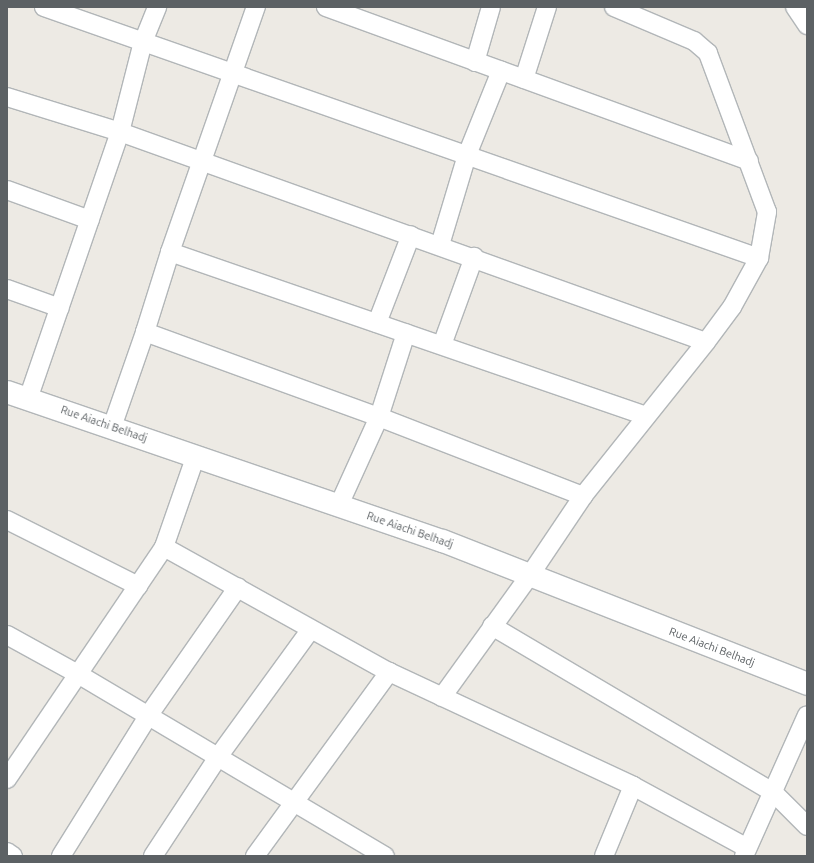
<!DOCTYPE html>
<style>
body{margin:0}
#map{position:relative;width:814px;height:863px;overflow:hidden;background:#edeae4;font-family:Ubuntu,sans-serif}
div>[style]{position:absolute}
[style*='--x']{left:calc(var(--x)*1px);top:calc(var(--y)*1px);width:calc(var(--w)*1px);rotate:calc(var(--a)*1deg)}
.roads{filter:drop-shadow(1px 0 #b2b6b8) drop-shadow(-1px 0 #b2b6b8) drop-shadow(0 1px #b2b6b8) drop-shadow(0 -1px #b2b6b8)}
.minor>*{height:18px;margin:-9px;padding:0 9px;transform-origin:9px;border-radius:9px;background:#fff}
.tertiary>*{height:22px;margin:-11px;padding:0 11px;transform-origin:11px;border-radius:11px;background:#fff}
span{translate:-50% -50%;white-space:nowrap;text-align:center;line-height:1.15;-webkit-text-stroke:3.5px #fff;paint-order:stroke}
.street-label{font-size:11px;color:#5c6164}
.frame{position:absolute;inset:0;border:8px solid #5c6164;pointer-events:none}
</style>
<div id="map">
<div class="roads">
<div class="minor">
<i style="--x:44;--y:7;--w:758;--a:19.34"></i>
<i style="--x:326;--y:7;--w:450;--a:20"></i>
<i style="--x:795;--y:7;--w:22;--a:56"></i>
<i style="--x:475;--y:62;--w:57;--a:-73.8"></i>
<i style="--x:524;--y:79;--w:76;--a:-72.3"></i>
<i style="--x:7;--y:97;--w:118;--a:17.2"></i>
<i style="--x:120;--y:132;--w:622;--a:19.72"></i>
<i style="--x:7;--y:190;--w:88;--a:19.9"></i>
<i style="--x:440;--y:245;--w:94;--a:-73.3"></i>
<i style="--x:467;--y:155;--w:91;--a:-68"></i>
<i style="--x:170;--y:252;--w:503;--a:19.01"></i>
<i style="--x:7;--y:289;--w:56;--a:19.7"></i>
<i style="--x:377;--y:323;--w:94;--a:-68.9"></i>
<i style="--x:145;--y:332;--w:249;--a:20"></i>
<i style="--x:379;--y:417;--w:219;--a:21.2"></i>
<i style="--x:442;--y:345;--w:94;--a:-70"></i>
<i style="--x:28;--y:399;--w:282;--a:-71"></i>
<i style="--x:120;--y:132;--w:93;--a:-75.7"></i>
<i style="--x:143;--y:42;--w:38;--a:-68"></i>
<i style="--x:112;--y:427;--w:101;--a:-70.8"></i>
<i style="--x:145;--y:332;--w:84;--a:-72.6"></i>
<i style="--x:170;--y:252;--w:260;--a:-70.7"></i>
<i style="--x:339;--y:505;--w:97;--a:-65.6"></i>
<i style="--x:379;--y:417;--w:88;--a:-72.2"></i>
<i style="--x:7;--y:520;--w:147;--a:26.7"></i>
<i style="--x:164;--y:547;--w:257;--a:29.1"></i>
<i style="--x:389;--y:672;--w:269;--a:25"></i>
<i style="--x:633;--y:786;--w:130;--a:28.5"></i>
<i style="--x:492;--y:626;--w:326;--a:30.6"></i>
<i style="--x:773;--y:792;--w:48;--a:45"></i>
<i style="--x:7;--y:635;--w:81;--a:28.8"></i>
<i style="--x:78;--y:674;--w:357;--a:30.7"></i>
<i style="--x:442;--y:697;--w:150;--a:-54.2"></i>
<i style="--x:530;--y:575;--w:95;--a:-56.1"></i>
<i style="--x:583;--y:496;--w:197;--a:-51.4"></i>
<i style="--x:706;--y:342;--w:44;--a:-53.4"></i>
<i style="--x:732;--y:307;--w:56;--a:-61.1"></i>
<i style="--x:759;--y:258;--w:47;--a:-80.1"></i>
<i style="--x:767;--y:212;--w:170;--a:-110.4"></i>
<i style="--x:708;--y:53;--w:18;--a:-139"></i>
<i style="--x:694;--y:41;--w:87;--a:-157"></i>
<i style="--x:7;--y:779;--w:280;--a:-55.9"></i>
<i style="--x:164;--y:547;--w:97;--a:-70.8"></i>
<i style="--x:7;--y:852;--w:7;--a:34"></i>
<i style="--x:61;--y:856;--w:165;--a:-58.1"></i>
<i style="--x:148;--y:716;--w:157;--a:-55.1"></i>
<i style="--x:153;--y:856;--w:118;--a:-56.7"></i>
<i style="--x:218;--y:757;--w:158;--a:-54"></i>
<i style="--x:255;--y:856;--w:228;--a:-53.9"></i>
<i style="--x:604;--y:856;--w:76;--a:-67.5"></i>
<i style="--x:744;--y:856;--w:154;--a:-65.9"></i>
</div>
<div class="tertiary">
<i style="--x:7;--y:392;--w:461;--a:18.9"></i>
<i style="--x:443;--y:541;--w:391;--a:21.4"></i>
</div>
</div>
<div class="street-label">
<span style="left:104px;top:424px;rotate:19deg">Rue Aiachi Belhadj</span>
<span style="left:410px;top:530px;rotate:19deg">Rue Aiachi Belhadj</span>
<span style="left:712px;top:647px;rotate:21deg">Rue Aiachi Belhadj</span>
</div>
<div class="frame"></div>
</div>
